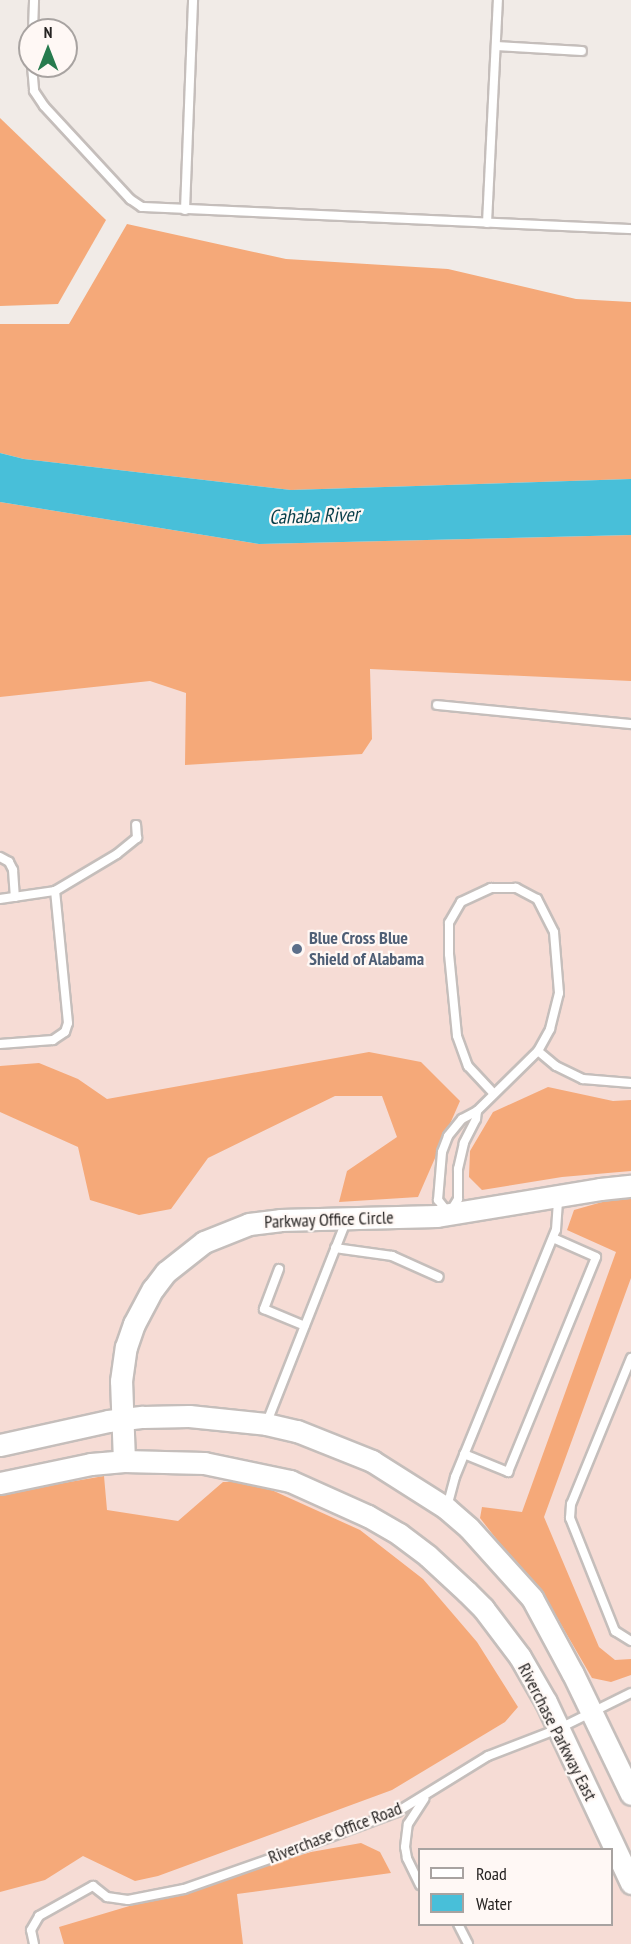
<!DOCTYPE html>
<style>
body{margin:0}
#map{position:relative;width:631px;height:1944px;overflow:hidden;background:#f1ebe7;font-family:"PT Sans Narrow",sans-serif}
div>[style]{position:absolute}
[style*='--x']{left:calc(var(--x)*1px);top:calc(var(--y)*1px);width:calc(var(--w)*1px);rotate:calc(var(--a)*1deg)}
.commercial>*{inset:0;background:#f6dcd5}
.forest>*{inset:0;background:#f5a979}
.water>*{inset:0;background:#48bfd9}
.roads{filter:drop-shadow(2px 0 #c5bebb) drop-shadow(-2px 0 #c5bebb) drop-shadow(0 2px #c5bebb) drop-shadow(0 -2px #c5bebb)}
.lane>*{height:8px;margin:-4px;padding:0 4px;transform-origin:4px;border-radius:4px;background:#fff}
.secondary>*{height:21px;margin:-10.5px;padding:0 10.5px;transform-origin:10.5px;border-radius:10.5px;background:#fff}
.dots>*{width:16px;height:16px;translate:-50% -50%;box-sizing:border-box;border:3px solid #fff8f5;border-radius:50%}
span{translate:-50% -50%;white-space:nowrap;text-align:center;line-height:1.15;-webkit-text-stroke:4.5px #fff8f5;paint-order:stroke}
.service-label{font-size:18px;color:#4e5e75;font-weight:700}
.left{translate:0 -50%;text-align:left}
.street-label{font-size:18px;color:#262322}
.water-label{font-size:20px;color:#073e49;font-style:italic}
.legend{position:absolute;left:418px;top:1848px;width:195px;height:78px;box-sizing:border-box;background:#fff8f5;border:2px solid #a8a3a1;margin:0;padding:8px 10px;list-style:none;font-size:18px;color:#262322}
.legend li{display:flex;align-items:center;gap:12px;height:30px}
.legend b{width:30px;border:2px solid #a8a3a1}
.north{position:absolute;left:18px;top:18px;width:60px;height:60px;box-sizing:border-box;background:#fff8f5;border:2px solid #a8a3a1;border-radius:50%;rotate:0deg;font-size:16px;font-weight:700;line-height:24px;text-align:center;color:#262322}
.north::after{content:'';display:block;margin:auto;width:21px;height:27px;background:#277b4e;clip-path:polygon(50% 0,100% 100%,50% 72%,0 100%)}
</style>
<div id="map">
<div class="commercial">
<i style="clip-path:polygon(evenodd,0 553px,631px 598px,631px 1944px,0 1944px,0 553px,420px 1850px,612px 1850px,612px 1924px,420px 1924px,420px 1850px)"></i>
</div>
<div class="forest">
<i style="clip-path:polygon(0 118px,106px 220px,58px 304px,0 306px)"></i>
<i style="clip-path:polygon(127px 224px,286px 259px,448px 269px,576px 299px,631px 302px,631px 479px,291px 490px,24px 459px,0 453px,0 324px,69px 324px)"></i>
<i style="clip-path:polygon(0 502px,259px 544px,631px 535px,631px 681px,370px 669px,372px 739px,362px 754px,185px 765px,186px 693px,150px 681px,0 697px)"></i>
<i style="clip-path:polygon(369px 1052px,421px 1062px,460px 1101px,418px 1197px,339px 1202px,347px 1171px,397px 1137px,382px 1096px,335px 1096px,208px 1158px,171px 1209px,139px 1215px,90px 1200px,78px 1147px,0 1112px,0 1066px,39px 1063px,78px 1079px,107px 1099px)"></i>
<i style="clip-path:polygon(548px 1087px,613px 1101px,631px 1100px,631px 1171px,562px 1177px,482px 1190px,469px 1177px,470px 1151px,493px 1112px)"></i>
<i style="clip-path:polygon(627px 1195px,631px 1195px,631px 1278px,544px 1517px,599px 1647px,615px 1660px,631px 1659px,631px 1675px,611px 1682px,592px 1678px,555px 1614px,480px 1518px,482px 1507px,522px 1512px,616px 1252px,567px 1230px,574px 1210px)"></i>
<i style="clip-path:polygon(104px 1476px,107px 1510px,178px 1521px,223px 1482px,254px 1482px,360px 1530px,423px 1579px,477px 1642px,518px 1707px,505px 1722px,392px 1790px,158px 1876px,135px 1881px,83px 1856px,45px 1880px,0 1892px,0 1494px)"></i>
<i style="clip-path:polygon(361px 1843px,380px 1852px,391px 1873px,237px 1894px,243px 1944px,64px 1944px,59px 1927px,311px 1852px)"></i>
</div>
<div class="water">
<i style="clip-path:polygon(0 453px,24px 459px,291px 490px,631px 479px,631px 535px,259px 544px,0 502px)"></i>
</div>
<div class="roads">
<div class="lane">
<i style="--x:33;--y:30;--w:30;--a:-88"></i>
<i style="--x:496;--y:46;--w:86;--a:3.3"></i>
<i style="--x:32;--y:66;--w:25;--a:85"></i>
<i style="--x:34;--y:91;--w:18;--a:56"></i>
<i style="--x:44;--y:106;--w:127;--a:47.2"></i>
<i style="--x:130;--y:199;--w:14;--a:34"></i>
<i style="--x:142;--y:207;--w:489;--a:2.6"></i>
<i style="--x:185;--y:210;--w:210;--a:-87.8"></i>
<i style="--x:487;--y:223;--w:223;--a:-87.2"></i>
<i style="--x:437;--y:705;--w:195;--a:5.6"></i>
<i style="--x:0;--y:857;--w:10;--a:29"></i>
<i style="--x:9;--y:862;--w:9;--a:63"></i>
<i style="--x:13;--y:870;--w:27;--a:86"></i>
<i style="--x:0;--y:899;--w:56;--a:-8.3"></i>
<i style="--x:55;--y:891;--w:72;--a:-30.8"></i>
<i style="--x:117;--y:854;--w:26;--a:-39"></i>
<i style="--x:137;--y:838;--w:13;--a:-94"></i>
<i style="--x:0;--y:1044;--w:53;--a:-4.3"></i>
<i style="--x:53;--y:1040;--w:14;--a:-34"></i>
<i style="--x:65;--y:1032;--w:9;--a:-72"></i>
<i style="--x:68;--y:1023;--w:133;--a:-95.6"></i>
<i style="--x:538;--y:1051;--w:23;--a:40"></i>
<i style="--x:556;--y:1066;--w:30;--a:26"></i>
<i style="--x:583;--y:1079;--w:48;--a:4.8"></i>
<i style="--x:477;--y:1111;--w:86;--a:-44.5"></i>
<i style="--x:538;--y:1051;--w:25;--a:-61"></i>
<i style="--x:550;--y:1029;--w:37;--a:-76"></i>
<i style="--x:559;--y:993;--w:61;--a:-94.7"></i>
<i style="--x:554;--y:932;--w:37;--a:-117"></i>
<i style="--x:537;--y:899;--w:24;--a:-152"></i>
<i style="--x:516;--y:888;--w:25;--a:180"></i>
<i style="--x:491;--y:888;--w:33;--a:155"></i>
<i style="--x:461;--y:902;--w:24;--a:120"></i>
<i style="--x:449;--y:923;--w:31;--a:90"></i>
<i style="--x:449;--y:954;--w:82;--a:84.4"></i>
<i style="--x:457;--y:1036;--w:32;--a:70"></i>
<i style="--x:468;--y:1066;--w:38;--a:47"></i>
<i style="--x:477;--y:1111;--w:8;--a:97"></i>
<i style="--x:476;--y:1119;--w:27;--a:117"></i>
<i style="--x:464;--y:1143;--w:27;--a:103"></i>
<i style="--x:458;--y:1169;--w:30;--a:90"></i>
<i style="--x:458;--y:1199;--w:17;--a:121"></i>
<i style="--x:449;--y:1214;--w:18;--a:-128"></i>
<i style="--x:438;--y:1200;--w:48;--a:-85.2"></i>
<i style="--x:442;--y:1152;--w:17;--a:-69"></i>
<i style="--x:448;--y:1136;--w:22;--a:-51"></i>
<i style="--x:462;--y:1119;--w:17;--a:-28"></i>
<i style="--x:335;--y:1248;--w:58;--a:8"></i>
<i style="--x:392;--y:1256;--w:51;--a:24.1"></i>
<i style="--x:279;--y:1269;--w:43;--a:110.6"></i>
<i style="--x:264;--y:1309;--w:44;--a:22.5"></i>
<i style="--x:631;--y:1358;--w:158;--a:112.3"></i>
<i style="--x:571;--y:1504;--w:14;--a:94"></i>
<i style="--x:570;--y:1518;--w:122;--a:68.3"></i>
<i style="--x:615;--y:1631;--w:19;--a:32"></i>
<i style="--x:267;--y:1422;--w:216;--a:-68.5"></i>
<i style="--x:464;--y:1454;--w:48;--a:22.2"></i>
<i style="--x:508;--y:1472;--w:232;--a:-67.7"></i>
<i style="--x:596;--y:1257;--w:47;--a:-156.2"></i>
<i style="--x:447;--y:1507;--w:31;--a:-75"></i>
<i style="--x:455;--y:1477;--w:267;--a:-67.8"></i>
<i style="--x:556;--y:1230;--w:32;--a:-86"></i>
<i style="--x:420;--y:1885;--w:30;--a:-116"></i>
<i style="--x:407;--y:1858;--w:11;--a:-100"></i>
<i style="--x:405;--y:1847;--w:23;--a:-83"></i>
<i style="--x:408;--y:1824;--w:30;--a:-57"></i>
<i style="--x:458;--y:1924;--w:22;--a:63"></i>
<i style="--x:34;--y:1944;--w:14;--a:-102"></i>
<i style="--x:31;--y:1930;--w:16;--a:-60"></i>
<i style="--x:39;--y:1916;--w:62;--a:-29.1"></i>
<i style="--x:93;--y:1886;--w:18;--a:38"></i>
<i style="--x:107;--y:1897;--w:21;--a:8"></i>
<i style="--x:128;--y:1900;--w:57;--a:-11.1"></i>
<i style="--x:184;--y:1889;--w:129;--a:-19.4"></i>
<i style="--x:306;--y:1846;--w:97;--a:-20.5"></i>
<i style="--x:397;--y:1812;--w:107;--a:-31.6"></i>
<i style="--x:488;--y:1756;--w:75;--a:-21.1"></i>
<i style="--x:558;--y:1729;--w:81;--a:-26.3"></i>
</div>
<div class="secondary">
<i style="--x:0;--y:1445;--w:111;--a:-12.5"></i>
<i style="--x:108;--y:1421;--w:35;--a:-7"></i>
<i style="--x:143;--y:1417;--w:46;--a:-1.2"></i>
<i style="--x:189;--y:1416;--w:77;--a:5.9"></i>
<i style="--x:266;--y:1424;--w:32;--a:13"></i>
<i style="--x:297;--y:1431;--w:81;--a:21.8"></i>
<i style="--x:372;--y:1461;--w:88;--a:32.4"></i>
<i style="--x:446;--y:1508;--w:30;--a:41"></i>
<i style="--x:469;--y:1528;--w:94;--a:48"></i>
<i style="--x:532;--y:1598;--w:86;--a:61.7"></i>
<i style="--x:573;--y:1674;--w:133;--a:64.2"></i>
<i style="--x:124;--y:1461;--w:80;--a:-92.1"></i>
<i style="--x:121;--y:1381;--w:34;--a:-82"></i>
<i style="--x:126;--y:1347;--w:24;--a:-71"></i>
<i style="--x:134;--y:1324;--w:40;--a:-62"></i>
<i style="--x:153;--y:1289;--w:21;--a:-53"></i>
<i style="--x:166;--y:1272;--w:48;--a:-38.3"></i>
<i style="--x:204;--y:1242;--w:48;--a:-21.8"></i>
<i style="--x:249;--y:1224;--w:31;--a:-7"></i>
<i style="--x:280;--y:1220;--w:157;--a:-1.5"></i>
<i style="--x:437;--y:1216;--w:165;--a:-9.4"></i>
<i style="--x:600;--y:1189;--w:31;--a:-6"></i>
<i style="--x:0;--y:1483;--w:93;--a:-11.8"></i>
<i style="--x:91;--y:1464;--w:33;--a:-5"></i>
<i style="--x:124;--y:1461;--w:80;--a:1.4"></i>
<i style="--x:204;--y:1463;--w:88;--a:11.8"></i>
<i style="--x:290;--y:1481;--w:85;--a:24.2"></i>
<i style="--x:368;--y:1516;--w:36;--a:30"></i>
<i style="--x:399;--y:1534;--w:36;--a:37"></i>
<i style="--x:428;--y:1556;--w:53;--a:42.7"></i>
<i style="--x:467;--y:1592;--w:23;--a:45"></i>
<i style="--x:483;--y:1608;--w:61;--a:52.9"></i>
<i style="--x:520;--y:1657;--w:52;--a:60"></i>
<i style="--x:546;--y:1702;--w:200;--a:64.8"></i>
</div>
</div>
<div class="dots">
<i style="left:297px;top:949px;background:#5c6f8a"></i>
</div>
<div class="service-label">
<span class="left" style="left:309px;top:949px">Blue Cross Blue<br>Shield of Alabama</span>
</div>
<div class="street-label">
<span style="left:329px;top:1220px;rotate:-2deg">Parkway Office Circle</span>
<span style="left:557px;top:1732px;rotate:63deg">Riverchase Parkway East</span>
<span style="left:335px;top:1833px;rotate:-21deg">Riverchase Office Road</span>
</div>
<div class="water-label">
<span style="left:314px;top:516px;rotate:-2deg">Cahaba River</span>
</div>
<ul class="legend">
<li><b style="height:8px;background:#fff"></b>Road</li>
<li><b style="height:16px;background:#48bfd9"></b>Water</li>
</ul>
<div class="north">N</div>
</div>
